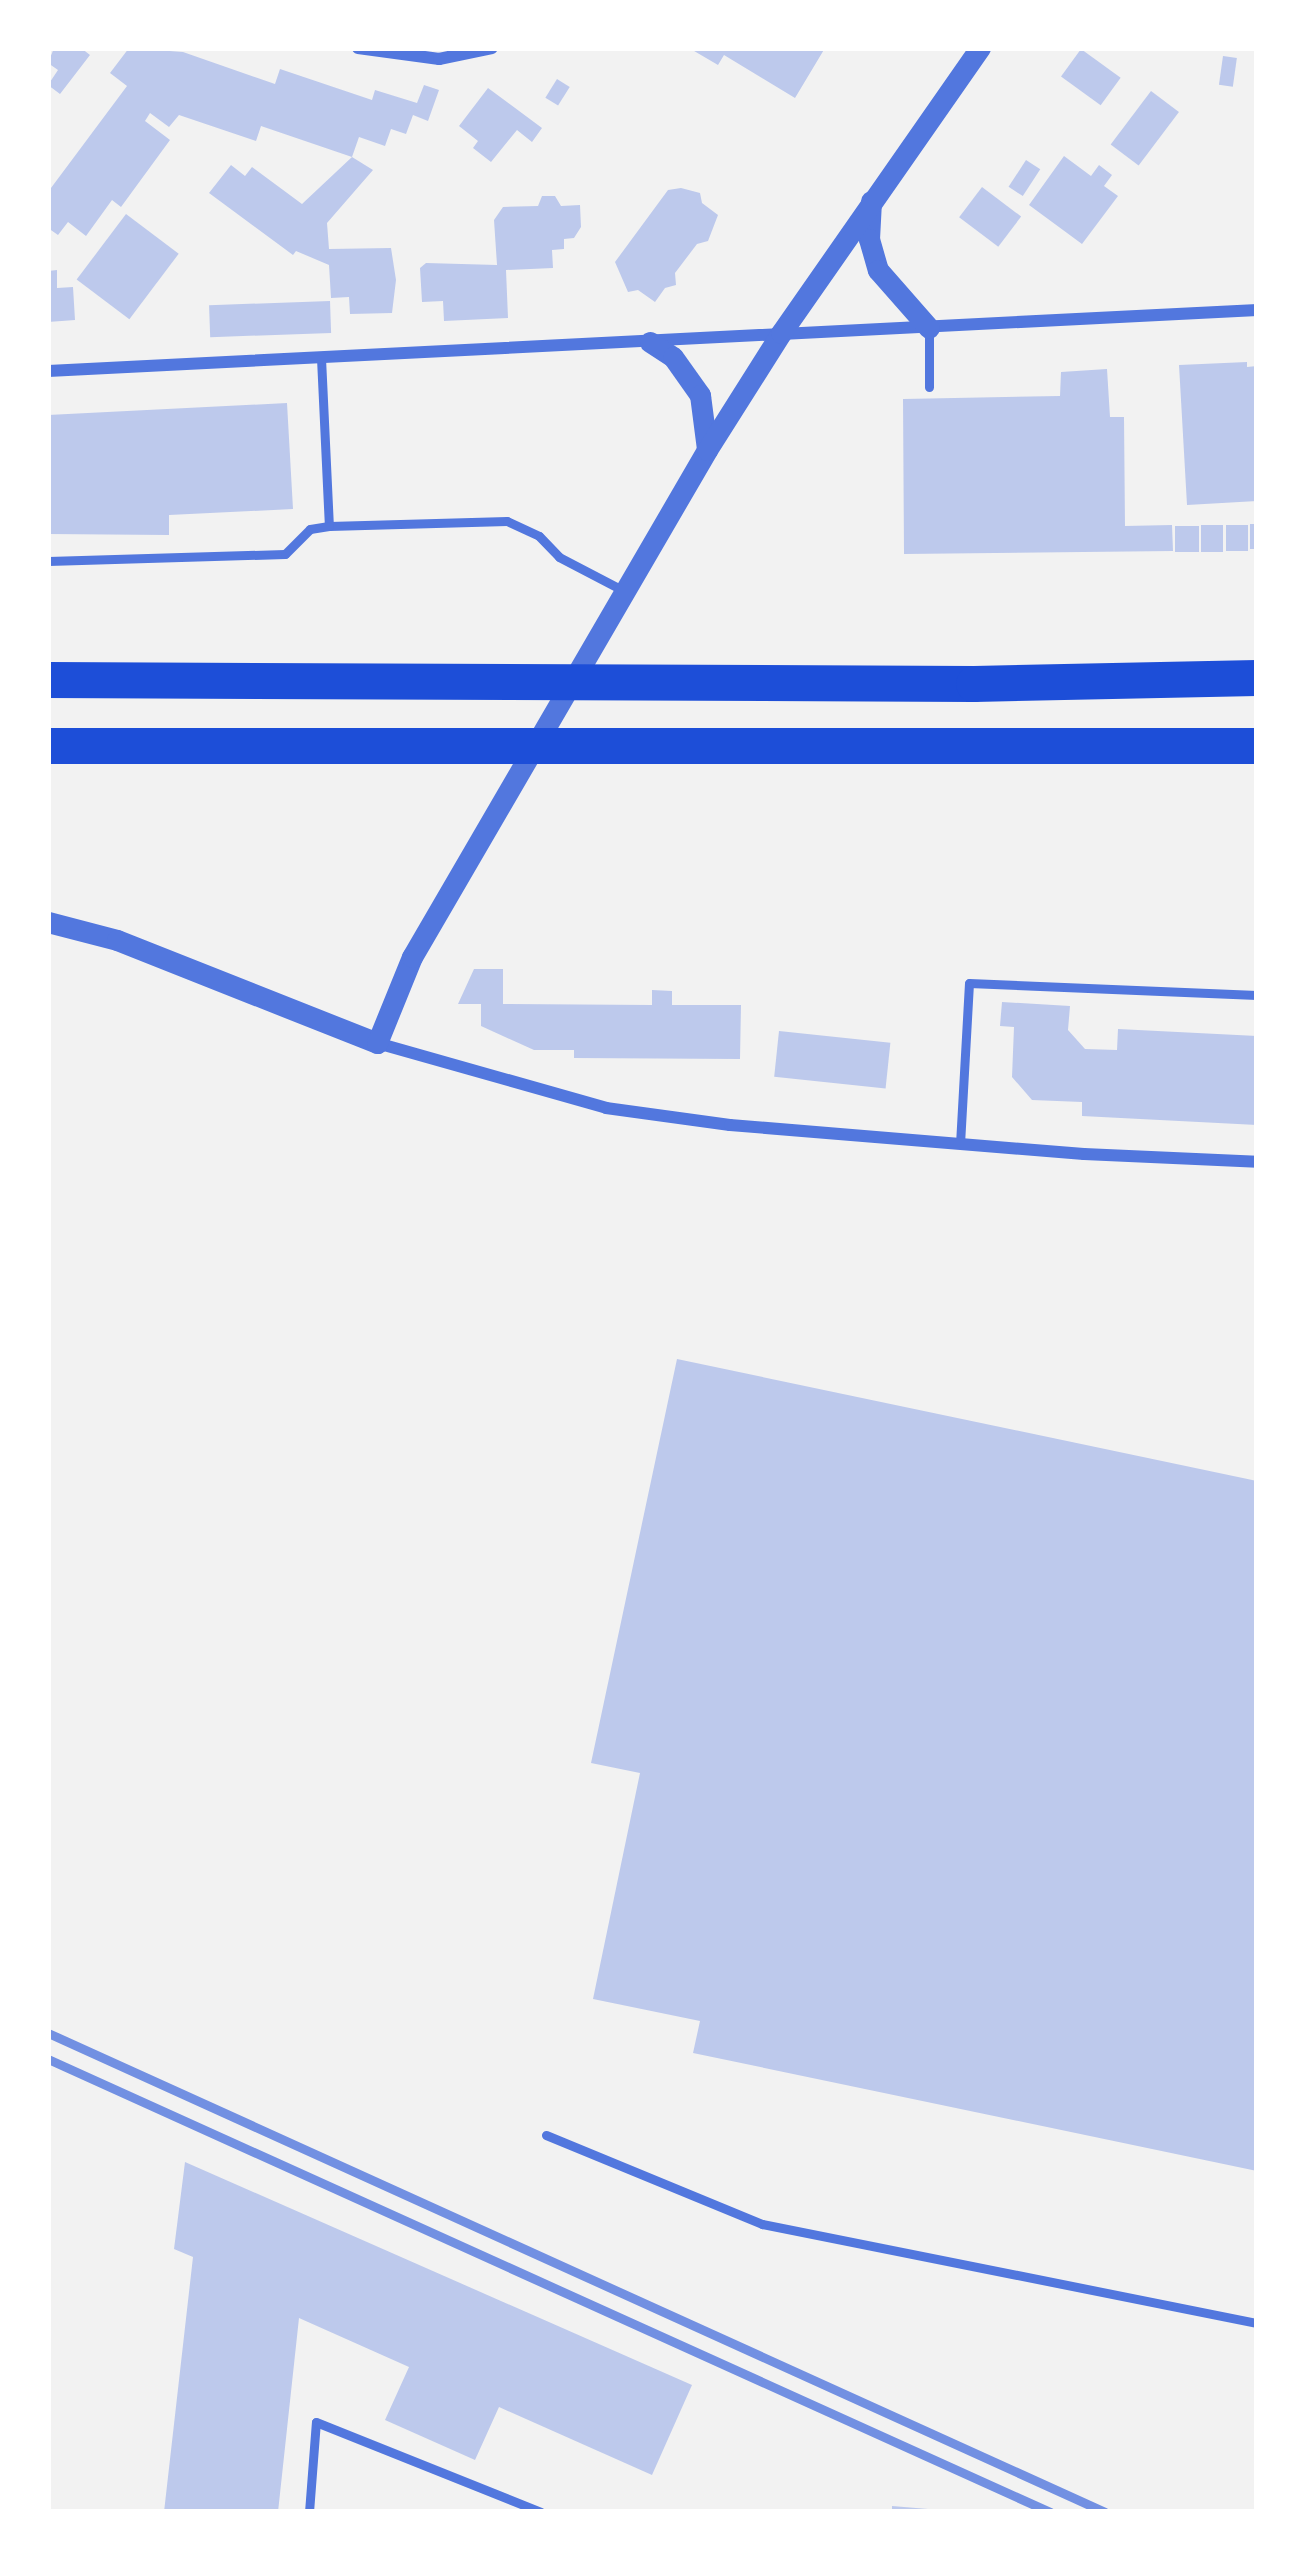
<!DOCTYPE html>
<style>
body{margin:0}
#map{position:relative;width:1305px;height:2560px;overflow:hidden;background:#f2f2f2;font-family:Jost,sans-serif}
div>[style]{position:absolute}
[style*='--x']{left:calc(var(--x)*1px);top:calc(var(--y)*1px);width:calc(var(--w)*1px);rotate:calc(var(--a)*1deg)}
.building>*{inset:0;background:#bdc9ec;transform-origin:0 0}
.service>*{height:9px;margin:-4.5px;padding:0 4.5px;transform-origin:4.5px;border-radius:4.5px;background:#5277de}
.minor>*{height:12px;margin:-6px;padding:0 6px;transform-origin:6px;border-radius:6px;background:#5277de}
.tertiary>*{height:21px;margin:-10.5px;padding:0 10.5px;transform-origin:10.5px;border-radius:10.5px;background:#5277de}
.motorway>*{height:36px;margin:-18px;padding:0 18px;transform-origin:18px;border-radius:18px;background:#1d4ed8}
.rail>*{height:9px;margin:-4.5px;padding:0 4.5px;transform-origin:4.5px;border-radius:4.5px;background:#7290e2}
span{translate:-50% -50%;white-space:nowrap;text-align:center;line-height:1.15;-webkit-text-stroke:9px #fff;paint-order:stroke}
.frame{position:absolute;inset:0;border:51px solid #fff;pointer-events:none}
</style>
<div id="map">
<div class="building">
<i style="clip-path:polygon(54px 48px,81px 48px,90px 55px,60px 94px,48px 85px,58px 70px,48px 63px)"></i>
<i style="clip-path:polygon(129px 48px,183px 52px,275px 84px,280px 69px,372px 100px,375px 90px,417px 103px,424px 85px,439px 90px,428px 121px,413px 115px,406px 134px,391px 129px,385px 146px,359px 137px,352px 157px,373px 170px,327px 223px,329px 249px,391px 248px,396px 280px,392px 313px,350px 314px,349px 297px,331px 298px,329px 265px,296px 251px,293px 255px,209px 193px,231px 165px,245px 176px,252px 167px,302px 204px,352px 157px,261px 126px,256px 141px,179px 115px,169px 127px,150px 113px,145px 121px,170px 140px,121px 207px,112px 200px,86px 236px,68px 222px,58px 235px,48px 228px,48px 192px,127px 86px,110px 73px)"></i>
<i style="clip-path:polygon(689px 48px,825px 48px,795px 98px,724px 55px,718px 65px)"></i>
<i style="left:1081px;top:49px;width:49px;height:34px;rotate:36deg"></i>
<i style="left:1223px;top:56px;width:14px;height:29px;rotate:8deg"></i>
<i style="left:557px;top:79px;width:15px;height:22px;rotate:32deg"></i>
<i style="clip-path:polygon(488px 88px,542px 128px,532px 142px,517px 130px,491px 162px,473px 148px,478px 141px,459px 126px)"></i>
<i style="left:1151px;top:91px;width:35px;height:67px;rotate:37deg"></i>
<i style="clip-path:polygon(1064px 156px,1091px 176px,1099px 165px,1112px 175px,1104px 186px,1118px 196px,1082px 244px,1029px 205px)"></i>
<i style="left:1026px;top:160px;width:17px;height:32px;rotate:33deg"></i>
<i style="left:982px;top:187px;width:49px;height:38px;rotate:37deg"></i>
<i style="clip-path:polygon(681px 188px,700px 193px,702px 203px,718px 215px,708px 241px,697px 244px,675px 273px,676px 285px,665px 288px,655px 302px,638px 290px,628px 292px,615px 262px,668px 190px)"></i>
<i style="clip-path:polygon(542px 196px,555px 196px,561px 206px,580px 205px,581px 227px,574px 238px,564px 239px,564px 249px,552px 250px,553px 268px,506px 270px,508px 318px,444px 321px,443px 301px,422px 302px,420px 268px,426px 263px,497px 265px,494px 220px,503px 207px,538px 206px)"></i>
<i style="left:126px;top:214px;width:66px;height:82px;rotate:37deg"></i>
<i style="clip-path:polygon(57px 270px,57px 288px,73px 287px,75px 320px,48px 322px,48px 271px)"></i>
<i style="left:330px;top:301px;width:32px;height:121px;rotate:88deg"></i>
<i style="clip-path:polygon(1247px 362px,1247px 367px,1257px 366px,1257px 501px,1187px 505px,1179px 365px)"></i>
<i style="clip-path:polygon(1107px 369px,1110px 417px,1124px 417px,1125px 526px,1172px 525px,1173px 551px,904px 554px,903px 399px,1060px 396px,1061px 372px)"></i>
<i style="clip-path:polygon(287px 403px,293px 509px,169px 515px,169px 535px,48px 534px,48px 415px)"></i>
<i style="left:1250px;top:524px;width:7px;height:25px"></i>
<i style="left:1201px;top:525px;width:22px;height:27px"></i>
<i style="left:1226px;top:525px;width:22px;height:26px"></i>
<i style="left:1175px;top:526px;width:24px;height:26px"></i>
<i style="clip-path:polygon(474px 969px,503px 969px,503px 1004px,652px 1005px,652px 990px,672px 991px,672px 1005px,741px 1005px,740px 1059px,574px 1058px,574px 1050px,534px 1050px,481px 1026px,481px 1004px,458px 1004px)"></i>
<i style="clip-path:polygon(1002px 1002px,1070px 1006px,1068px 1030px,1085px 1049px,1117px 1050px,1118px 1029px,1257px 1036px,1257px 1125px,1082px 1116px,1082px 1102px,1032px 1100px,1012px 1077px,1014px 1027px,1000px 1026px)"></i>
<i style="left:779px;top:1031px;width:112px;height:46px;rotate:6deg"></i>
<i style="clip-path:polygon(677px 1359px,1257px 1481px,1257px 2171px,693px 2053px,700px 2021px,593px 1999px,640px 1773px,591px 1763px)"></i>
<i style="clip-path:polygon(185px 2162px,692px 2385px,652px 2475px,499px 2407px,475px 2460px,385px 2420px,409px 2367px,299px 2318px,278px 2512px,164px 2512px,193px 2257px,174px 2249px)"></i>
<i style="clip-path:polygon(892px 2506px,928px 2509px,928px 2512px,892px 2512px)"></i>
</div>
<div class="service">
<i style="--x:929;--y:328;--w:59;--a:90"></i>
<i style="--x:321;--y:358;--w:168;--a:87.3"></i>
<i style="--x:329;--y:526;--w:178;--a:-1.6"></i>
<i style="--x:507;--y:521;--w:35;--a:25"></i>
<i style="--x:539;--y:536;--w:29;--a:46"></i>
<i style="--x:559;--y:557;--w:73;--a:27.6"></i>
<i style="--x:48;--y:561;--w:237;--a:-1.7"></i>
<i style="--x:285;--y:554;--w:35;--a:-45"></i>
<i style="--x:310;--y:529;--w:19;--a:-9"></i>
<i style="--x:960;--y:1144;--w:161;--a:-86.8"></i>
<i style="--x:969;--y:983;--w:288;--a:2.4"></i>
<i style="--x:546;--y:2135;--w:234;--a:22.4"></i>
<i style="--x:762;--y:2224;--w:505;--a:11.31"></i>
<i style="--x:309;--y:2512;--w:90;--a:-85.6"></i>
<i style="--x:316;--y:2422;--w:242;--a:21.8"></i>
</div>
<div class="minor">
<i style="--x:358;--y:48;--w:82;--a:7.7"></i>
<i style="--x:439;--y:59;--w:54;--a:-11.7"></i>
<i style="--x:48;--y:371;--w:1211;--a:-2.89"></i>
<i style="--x:377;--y:1043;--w:238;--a:15.8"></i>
<i style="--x:606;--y:1108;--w:125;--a:7.8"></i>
<i style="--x:730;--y:1125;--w:355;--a:4.7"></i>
<i style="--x:1084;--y:1154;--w:173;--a:2.6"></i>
</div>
<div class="tertiary">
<i style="--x:871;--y:201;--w:38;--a:93"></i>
<i style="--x:869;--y:239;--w:32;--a:74"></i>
<i style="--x:878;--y:270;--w:77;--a:48.7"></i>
<i style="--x:650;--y:342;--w:27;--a:33"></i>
<i style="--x:673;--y:357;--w:47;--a:54.6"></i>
<i style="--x:700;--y:395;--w:54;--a:82.6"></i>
<i style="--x:48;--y:922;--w:71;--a:14.6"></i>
<i style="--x:117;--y:940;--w:280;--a:21.6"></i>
<i style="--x:377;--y:1043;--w:93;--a:-67.9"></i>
<i style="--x:412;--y:957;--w:587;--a:-59.81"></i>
<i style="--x:707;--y:450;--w:138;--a:-57.7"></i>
<i style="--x:781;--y:333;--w:348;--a:-55.1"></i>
</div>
<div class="motorway">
<i style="--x:48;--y:680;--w:926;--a:0.25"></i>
<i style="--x:974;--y:684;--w:283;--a:-1.2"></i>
<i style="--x:48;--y:746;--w:1209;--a:0"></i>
</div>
<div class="rail">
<i style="--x:48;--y:2033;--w:1160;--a:24.38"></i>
<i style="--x:48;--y:2059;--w:1100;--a:24.33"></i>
</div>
<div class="frame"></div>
</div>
